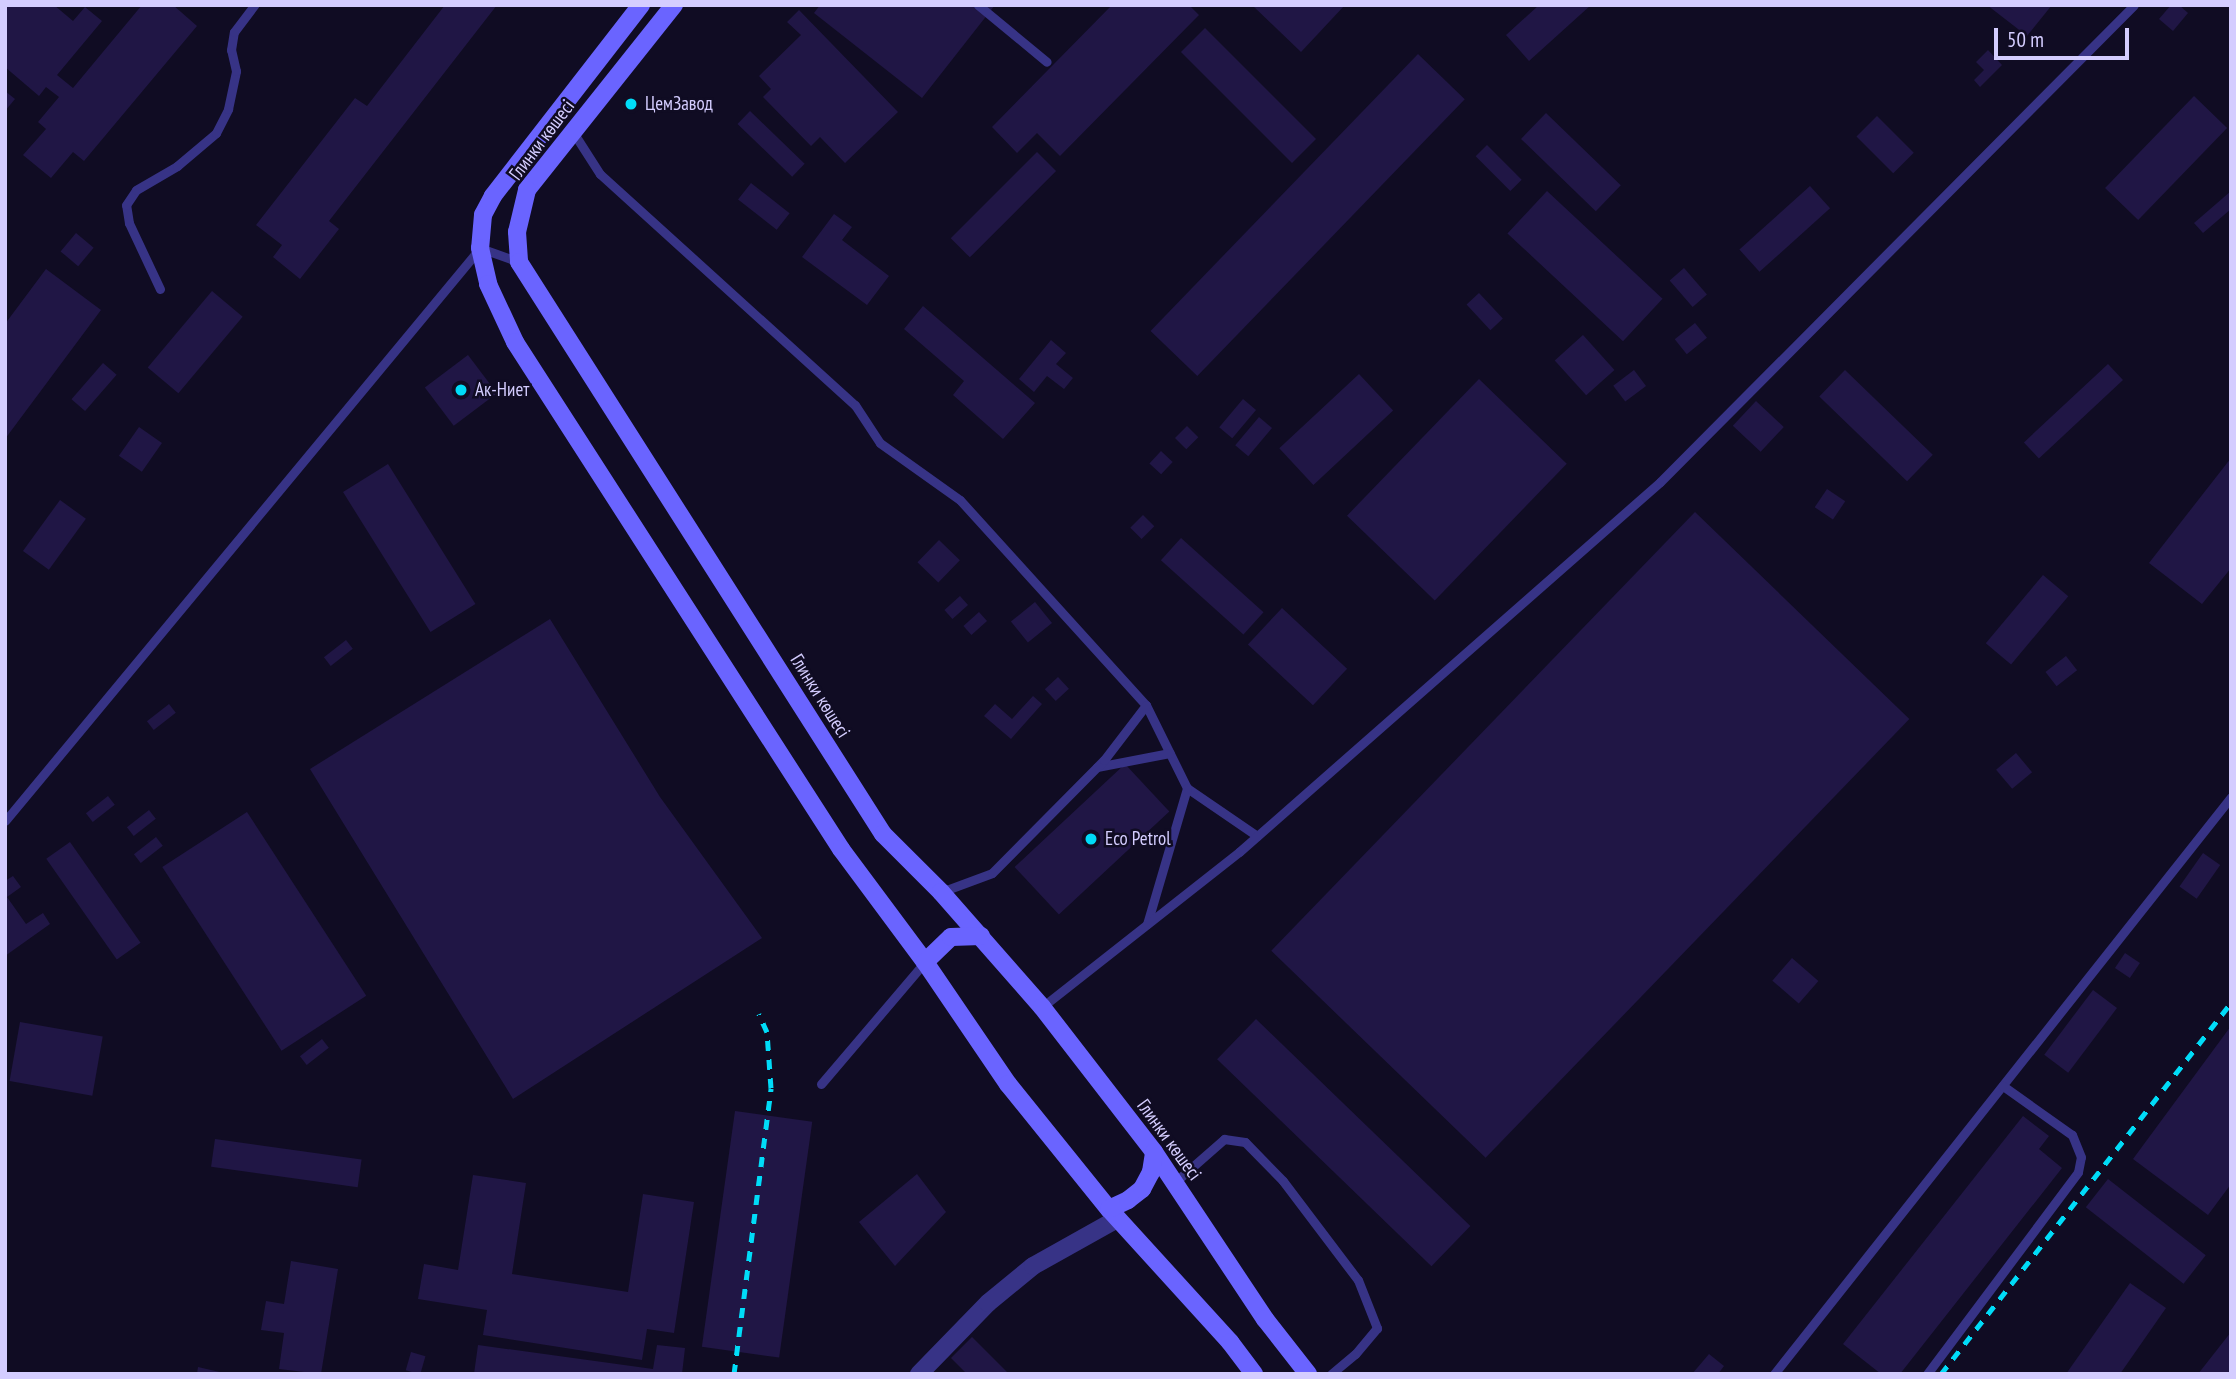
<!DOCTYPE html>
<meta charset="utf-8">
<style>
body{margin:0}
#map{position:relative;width:2236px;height:1379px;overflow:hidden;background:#100c23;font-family:"PT Sans Narrow",sans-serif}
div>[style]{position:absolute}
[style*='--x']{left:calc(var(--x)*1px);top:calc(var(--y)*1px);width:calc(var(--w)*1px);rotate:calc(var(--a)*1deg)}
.building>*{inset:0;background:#201645;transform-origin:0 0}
.lane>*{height:9px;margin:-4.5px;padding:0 4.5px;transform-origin:4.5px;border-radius:4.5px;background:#373386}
.street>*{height:18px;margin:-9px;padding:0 9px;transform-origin:9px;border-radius:9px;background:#373386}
.secondary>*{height:18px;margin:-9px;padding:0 9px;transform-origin:9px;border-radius:9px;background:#6a64ff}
.rail>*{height:5px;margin-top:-2.5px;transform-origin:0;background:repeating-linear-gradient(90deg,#00dcf8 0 10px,transparent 0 19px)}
.dots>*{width:19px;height:19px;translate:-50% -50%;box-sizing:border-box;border:4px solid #100c23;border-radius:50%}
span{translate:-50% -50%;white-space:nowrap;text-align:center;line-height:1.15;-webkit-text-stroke:5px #100c23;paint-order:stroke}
.poi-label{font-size:19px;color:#d4cdff}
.left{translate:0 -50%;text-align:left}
.street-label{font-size:19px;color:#d4cdff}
.frame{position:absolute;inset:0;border:7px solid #d4cdff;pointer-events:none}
.scale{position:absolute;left:1994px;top:28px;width:135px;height:32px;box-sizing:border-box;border:4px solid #d4cdff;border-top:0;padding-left:9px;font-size:21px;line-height:24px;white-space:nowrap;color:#d4cdff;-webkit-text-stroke:5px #100c23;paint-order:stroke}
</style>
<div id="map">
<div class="building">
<i style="clip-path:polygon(5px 5px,54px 5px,73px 21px,85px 7px,102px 21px,57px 75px,73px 88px,142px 5px,173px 5px,197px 26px,84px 161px,73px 152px,51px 178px,23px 155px,46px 129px,38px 122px,59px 97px,46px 87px,39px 96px,5px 67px)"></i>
<i style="clip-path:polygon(445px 5px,497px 5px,329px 221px,339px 229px,300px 279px,273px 257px,282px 245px,256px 225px,355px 98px,367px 106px)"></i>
<i style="clip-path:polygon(820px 5px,995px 5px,922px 98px,814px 13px)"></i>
<i style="clip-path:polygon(1112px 5px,1189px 5px,1199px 15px,1060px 156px,1037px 133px,1017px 153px,992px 127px)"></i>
<i style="clip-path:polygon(1252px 5px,1345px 5px,1301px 52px)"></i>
<i style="clip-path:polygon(1539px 5px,1591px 5px,1529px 61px,1506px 35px)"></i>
<i style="clip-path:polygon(1987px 5px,2052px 5px,2027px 36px)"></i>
<i style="clip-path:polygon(2171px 5px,2179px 5px,2188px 13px,2173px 31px,2159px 19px)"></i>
<i style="clip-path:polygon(799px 10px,898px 112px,845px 163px,820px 137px,811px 146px,763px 97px,771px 89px,759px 76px,801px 35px,787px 22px)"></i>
<i style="left:1205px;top:28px;width:157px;height:34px;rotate:45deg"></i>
<i style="clip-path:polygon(1988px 50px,2002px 65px,1980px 87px,1974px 80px,1984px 70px,1976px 62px)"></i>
<i style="left:1418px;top:54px;width:65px;height:385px;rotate:44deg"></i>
<i style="clip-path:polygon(5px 91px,15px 99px,5px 111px)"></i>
<i style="left:2194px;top:96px;width:46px;height:128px;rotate:44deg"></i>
<i style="left:750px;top:111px;width:76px;height:18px;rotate:44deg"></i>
<i style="left:1546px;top:113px;width:104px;height:36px;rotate:44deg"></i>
<i style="left:1877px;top:116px;width:52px;height:29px;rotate:45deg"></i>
<i style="left:1487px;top:145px;width:49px;height:16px;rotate:45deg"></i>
<i style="left:1037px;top:152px;width:27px;height:122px;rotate:45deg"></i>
<i style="left:751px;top:183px;width:49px;height:21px;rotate:38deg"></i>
<i style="left:1810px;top:186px;width:30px;height:95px;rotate:48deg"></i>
<i style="left:1547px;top:191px;width:158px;height:58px;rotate:43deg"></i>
<i style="clip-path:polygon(2231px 191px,2231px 209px,2203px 233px,2194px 223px)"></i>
<i style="clip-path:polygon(834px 214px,852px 227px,842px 240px,889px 276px,867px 305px,802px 257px)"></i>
<i style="left:76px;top:233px;width:23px;height:24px;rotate:40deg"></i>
<i style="left:1684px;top:268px;width:35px;height:19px;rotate:49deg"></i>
<i style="clip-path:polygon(46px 269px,101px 310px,5px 439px,5px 324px)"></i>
<i style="left:212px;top:291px;width:40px;height:100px;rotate:40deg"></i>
<i style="left:1479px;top:293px;width:35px;height:17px;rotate:47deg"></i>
<i style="clip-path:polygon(923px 306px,1035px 403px,1003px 439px,953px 395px,964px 381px,904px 329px)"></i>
<i style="left:1695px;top:323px;width:19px;height:26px;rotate:51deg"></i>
<i style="left:1583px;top:335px;width:47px;height:38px;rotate:48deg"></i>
<i style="clip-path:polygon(1051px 340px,1066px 353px,1056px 364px,1073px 378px,1064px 389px,1047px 376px,1034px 392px,1019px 379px)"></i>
<i style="left:468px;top:355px;width:48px;height:54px;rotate:53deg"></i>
<i style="left:103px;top:363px;width:18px;height:48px;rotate:41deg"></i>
<i style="left:2108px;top:364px;width:22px;height:115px;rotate:47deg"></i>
<i style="left:1634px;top:370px;width:20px;height:26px;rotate:53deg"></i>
<i style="left:1845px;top:370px;width:122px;height:37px;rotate:44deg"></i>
<i style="left:1359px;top:374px;width:50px;height:109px;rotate:47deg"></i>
<i style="left:1479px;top:379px;width:122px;height:190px;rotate:44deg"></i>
<i style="left:1243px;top:399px;width:17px;height:37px;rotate:40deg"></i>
<i style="left:1756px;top:401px;width:38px;height:34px;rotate:43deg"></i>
<i style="left:1259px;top:417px;width:17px;height:37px;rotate:40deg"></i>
<i style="left:1187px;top:426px;width:16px;height:17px;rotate:45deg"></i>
<i style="left:139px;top:427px;width:28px;height:35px;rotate:35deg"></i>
<i style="left:1161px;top:451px;width:16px;height:17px;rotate:43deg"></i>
<i style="clip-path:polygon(2231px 458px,2231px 568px,2202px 604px,2149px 563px)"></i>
<i style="left:388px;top:464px;width:165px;height:53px;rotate:58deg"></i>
<i style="left:1827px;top:489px;width:22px;height:22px;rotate:34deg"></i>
<i style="left:60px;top:500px;width:32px;height:63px;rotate:36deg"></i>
<i style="left:1695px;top:512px;width:298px;height:610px;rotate:44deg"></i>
<i style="left:1143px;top:515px;width:16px;height:18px;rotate:45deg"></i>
<i style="left:1181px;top:538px;width:111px;height:30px;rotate:42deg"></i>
<i style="left:939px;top:540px;width:29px;height:31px;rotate:44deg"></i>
<i style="left:2043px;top:575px;width:33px;height:89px;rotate:40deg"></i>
<i style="left:960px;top:596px;width:12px;height:21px;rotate:48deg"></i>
<i style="left:1035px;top:602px;width:27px;height:31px;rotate:51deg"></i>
<i style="left:1282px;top:608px;width:89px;height:50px;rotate:43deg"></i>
<i style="left:979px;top:612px;width:12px;height:21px;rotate:48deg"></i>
<i style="clip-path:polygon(550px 619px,660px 797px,762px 938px,513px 1099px,310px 769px)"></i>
<i style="left:346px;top:640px;width:11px;height:28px;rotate:52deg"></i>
<i style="left:2066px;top:656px;width:18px;height:26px;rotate:52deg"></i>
<i style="left:1058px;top:677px;width:16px;height:18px;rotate:47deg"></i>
<i style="clip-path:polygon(1033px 696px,1042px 704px,1011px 739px,984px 716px,995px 704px,1012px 719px)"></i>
<i style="left:169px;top:704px;width:11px;height:28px;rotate:52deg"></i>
<i style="left:2016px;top:753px;width:25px;height:26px;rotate:50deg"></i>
<i style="left:1125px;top:764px;width:65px;height:151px;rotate:47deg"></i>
<i style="left:108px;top:796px;width:11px;height:28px;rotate:52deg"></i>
<i style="left:149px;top:810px;width:11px;height:28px;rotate:52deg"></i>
<i style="left:247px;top:812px;width:219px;height:101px;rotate:57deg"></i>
<i style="left:156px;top:837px;width:11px;height:28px;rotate:52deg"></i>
<i style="left:70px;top:842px;width:123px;height:29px;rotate:55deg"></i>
<i style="left:2203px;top:853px;width:21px;height:41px;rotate:35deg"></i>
<i style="clip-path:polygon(13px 876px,21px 887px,7px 897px,26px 924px,43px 913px,50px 924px,5px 956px,5px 881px)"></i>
<i style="left:2125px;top:953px;width:18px;height:18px;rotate:34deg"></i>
<i style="left:1792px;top:958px;width:35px;height:30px;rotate:41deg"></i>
<i style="left:2093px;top:990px;width:30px;height:81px;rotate:37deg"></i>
<i style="left:1256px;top:1019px;width:298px;height:56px;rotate:44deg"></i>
<i style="left:20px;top:1022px;width:84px;height:60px;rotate:10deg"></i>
<i style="clip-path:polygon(2231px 1026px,2231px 1184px,2208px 1215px,2133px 1159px)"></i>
<i style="left:322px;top:1039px;width:11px;height:28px;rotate:52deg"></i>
<i style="left:735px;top:1111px;width:78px;height:238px;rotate:8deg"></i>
<i style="clip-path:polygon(2023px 1116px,2049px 1136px,2039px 1149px,2062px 1168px,1900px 1374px,1881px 1374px,1843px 1344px)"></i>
<i style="left:215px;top:1139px;width:148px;height:28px;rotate:8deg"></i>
<i style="clip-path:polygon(917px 1174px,946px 1212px,895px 1266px,859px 1222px)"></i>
<i style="clip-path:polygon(473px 1175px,526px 1183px,512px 1274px,628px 1292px,643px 1194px,694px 1202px,674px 1333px,647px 1329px,642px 1360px,483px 1335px,487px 1310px,418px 1299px,424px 1264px,458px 1270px)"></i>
<i style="left:2108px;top:1179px;width:124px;height:36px;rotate:38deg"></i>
<i style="clip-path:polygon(291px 1261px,338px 1269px,321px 1374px,279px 1369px,284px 1333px,261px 1330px,266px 1301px,284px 1304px)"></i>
<i style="clip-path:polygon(2130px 1283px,2166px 1308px,2120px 1374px,2066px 1374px)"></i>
<i style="clip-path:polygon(2231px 1332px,2231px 1374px,2198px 1374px)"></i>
<i style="clip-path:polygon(972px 1337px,1009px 1374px,967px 1374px,951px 1358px)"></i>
<i style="clip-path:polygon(478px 1345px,653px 1369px,657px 1345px,685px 1348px,682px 1374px,474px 1374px)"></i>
<i style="left:411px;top:1352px;width:15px;height:19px;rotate:16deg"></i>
<i style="clip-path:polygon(1709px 1354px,1724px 1366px,1718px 1374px,1692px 1374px)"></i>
<i style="clip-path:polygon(198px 1367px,224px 1373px,224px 1374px,197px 1374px)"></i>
</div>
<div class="lane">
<i style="--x:978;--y:5;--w:89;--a:39.6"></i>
<i style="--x:573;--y:132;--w:50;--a:57.3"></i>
<i style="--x:600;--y:174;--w:344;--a:42.2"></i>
<i style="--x:855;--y:405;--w:45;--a:56.7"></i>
<i style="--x:880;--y:443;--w:98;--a:35.5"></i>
<i style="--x:960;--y:500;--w:277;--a:47.8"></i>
<i style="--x:1146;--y:705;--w:93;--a:63.7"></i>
<i style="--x:1187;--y:788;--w:85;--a:34.4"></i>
<i style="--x:160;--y:289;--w:73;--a:-115.2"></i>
<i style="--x:129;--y:223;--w:18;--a:-99"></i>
<i style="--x:126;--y:205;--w:18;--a:-56"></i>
<i style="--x:136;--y:190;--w:48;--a:-30.3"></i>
<i style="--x:177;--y:166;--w:51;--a:-40.2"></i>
<i style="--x:216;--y:133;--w:27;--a:-63"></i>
<i style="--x:228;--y:109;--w:39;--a:-78"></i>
<i style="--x:236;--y:71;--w:22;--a:-103"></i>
<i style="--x:231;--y:50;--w:18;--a:-81"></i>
<i style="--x:234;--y:32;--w:34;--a:-53"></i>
<i style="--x:1097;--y:767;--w:74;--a:-10.9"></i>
<i style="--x:5;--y:821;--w:744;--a:-50.34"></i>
<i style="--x:480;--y:248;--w:41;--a:19.7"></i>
<i style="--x:941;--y:892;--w:54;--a:-20.4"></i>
<i style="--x:992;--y:873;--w:159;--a:-45.3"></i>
<i style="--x:1104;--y:760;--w:69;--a:-52.6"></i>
<i style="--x:1147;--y:924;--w:142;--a:-73.6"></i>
<i style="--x:1042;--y:1007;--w:251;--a:-38.2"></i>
<i style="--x:1239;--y:852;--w:560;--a:-41.31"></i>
<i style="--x:1660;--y:482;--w:672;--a:-45.18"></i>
<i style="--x:821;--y:1084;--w:160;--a:-49.6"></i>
<i style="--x:1174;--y:1183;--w:67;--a:-41.3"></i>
<i style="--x:1224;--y:1139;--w:21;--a:8"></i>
<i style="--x:1245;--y:1142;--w:54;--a:45.7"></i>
<i style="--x:1283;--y:1181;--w:124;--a:52.9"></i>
<i style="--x:1358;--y:1280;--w:52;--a:68.4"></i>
<i style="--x:1377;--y:1328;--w:34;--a:130"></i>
<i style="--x:1355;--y:1354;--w:31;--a:140"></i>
<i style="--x:1774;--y:1374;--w:736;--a:-51.62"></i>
<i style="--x:1927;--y:1374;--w:252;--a:-53.2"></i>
<i style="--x:2078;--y:1172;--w:15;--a:-79"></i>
<i style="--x:2081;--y:1157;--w:24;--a:-112"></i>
<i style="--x:2072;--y:1135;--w:85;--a:-144.6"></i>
</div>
<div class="street">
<i style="--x:919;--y:1374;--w:99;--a:-45.8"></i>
<i style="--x:988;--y:1303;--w:58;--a:-39.4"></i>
<i style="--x:1033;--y:1266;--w:96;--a:-29.2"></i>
</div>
<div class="secondary">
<i style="--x:641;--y:5;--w:242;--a:127.8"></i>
<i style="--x:493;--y:196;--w:21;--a:118"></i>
<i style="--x:483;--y:215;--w:33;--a:95"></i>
<i style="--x:480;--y:248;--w:37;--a:77"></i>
<i style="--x:488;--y:284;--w:64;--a:65"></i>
<i style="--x:515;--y:342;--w:603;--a:57.26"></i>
<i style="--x:841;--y:849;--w:141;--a:53.4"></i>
<i style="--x:925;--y:962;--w:148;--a:55.8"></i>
<i style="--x:1008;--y:1084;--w:161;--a:51.1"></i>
<i style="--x:1109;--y:1209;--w:180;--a:47.7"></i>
<i style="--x:1230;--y:1342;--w:40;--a:53"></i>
<i style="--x:674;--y:5;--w:236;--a:128.5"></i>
<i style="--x:527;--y:190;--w:43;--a:103.4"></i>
<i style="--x:517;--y:232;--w:30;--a:86"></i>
<i style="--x:519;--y:262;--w:678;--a:57.53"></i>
<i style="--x:883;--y:834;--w:82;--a:45"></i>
<i style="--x:941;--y:892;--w:153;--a:48.7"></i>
<i style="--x:1042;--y:1007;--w:183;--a:52.3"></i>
<i style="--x:1154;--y:1152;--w:201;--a:56.4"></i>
<i style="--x:1265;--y:1319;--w:70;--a:52"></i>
<i style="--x:925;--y:962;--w:36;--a:-44"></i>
<i style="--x:951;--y:937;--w:30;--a:-2"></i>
<i style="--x:1109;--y:1209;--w:21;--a:-25"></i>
<i style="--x:1128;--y:1200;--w:18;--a:-38"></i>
<i style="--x:1142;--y:1189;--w:19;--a:-62"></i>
<i style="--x:1151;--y:1172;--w:20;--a:-81"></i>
</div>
<div class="rail">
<i style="--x:734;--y:1374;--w:288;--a:-82.6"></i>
<i style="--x:771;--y:1088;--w:56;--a:-94.1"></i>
<i style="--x:767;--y:1032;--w:20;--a:-114"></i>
<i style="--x:1941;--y:1374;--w:471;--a:-52"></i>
</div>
<div class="dots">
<i style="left:631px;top:104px;background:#00dcf8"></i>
<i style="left:461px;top:390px;background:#00dcf8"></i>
<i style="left:1091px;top:839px;background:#00dcf8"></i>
</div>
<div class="poi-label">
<span class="left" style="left:645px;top:104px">ЦемЗавод</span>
<span class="left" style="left:475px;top:390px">Ак-Ниет</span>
<span class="left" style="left:1105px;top:839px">Eco Petrol</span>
</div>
<div class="street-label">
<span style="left:542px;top:140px;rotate:-53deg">Глинки көшесі</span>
<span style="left:820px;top:696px;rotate:58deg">Глинки көшесі</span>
<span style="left:1169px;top:1140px;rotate:54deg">Глинки көшесі</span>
</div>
<div class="frame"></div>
<div class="scale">50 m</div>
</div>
